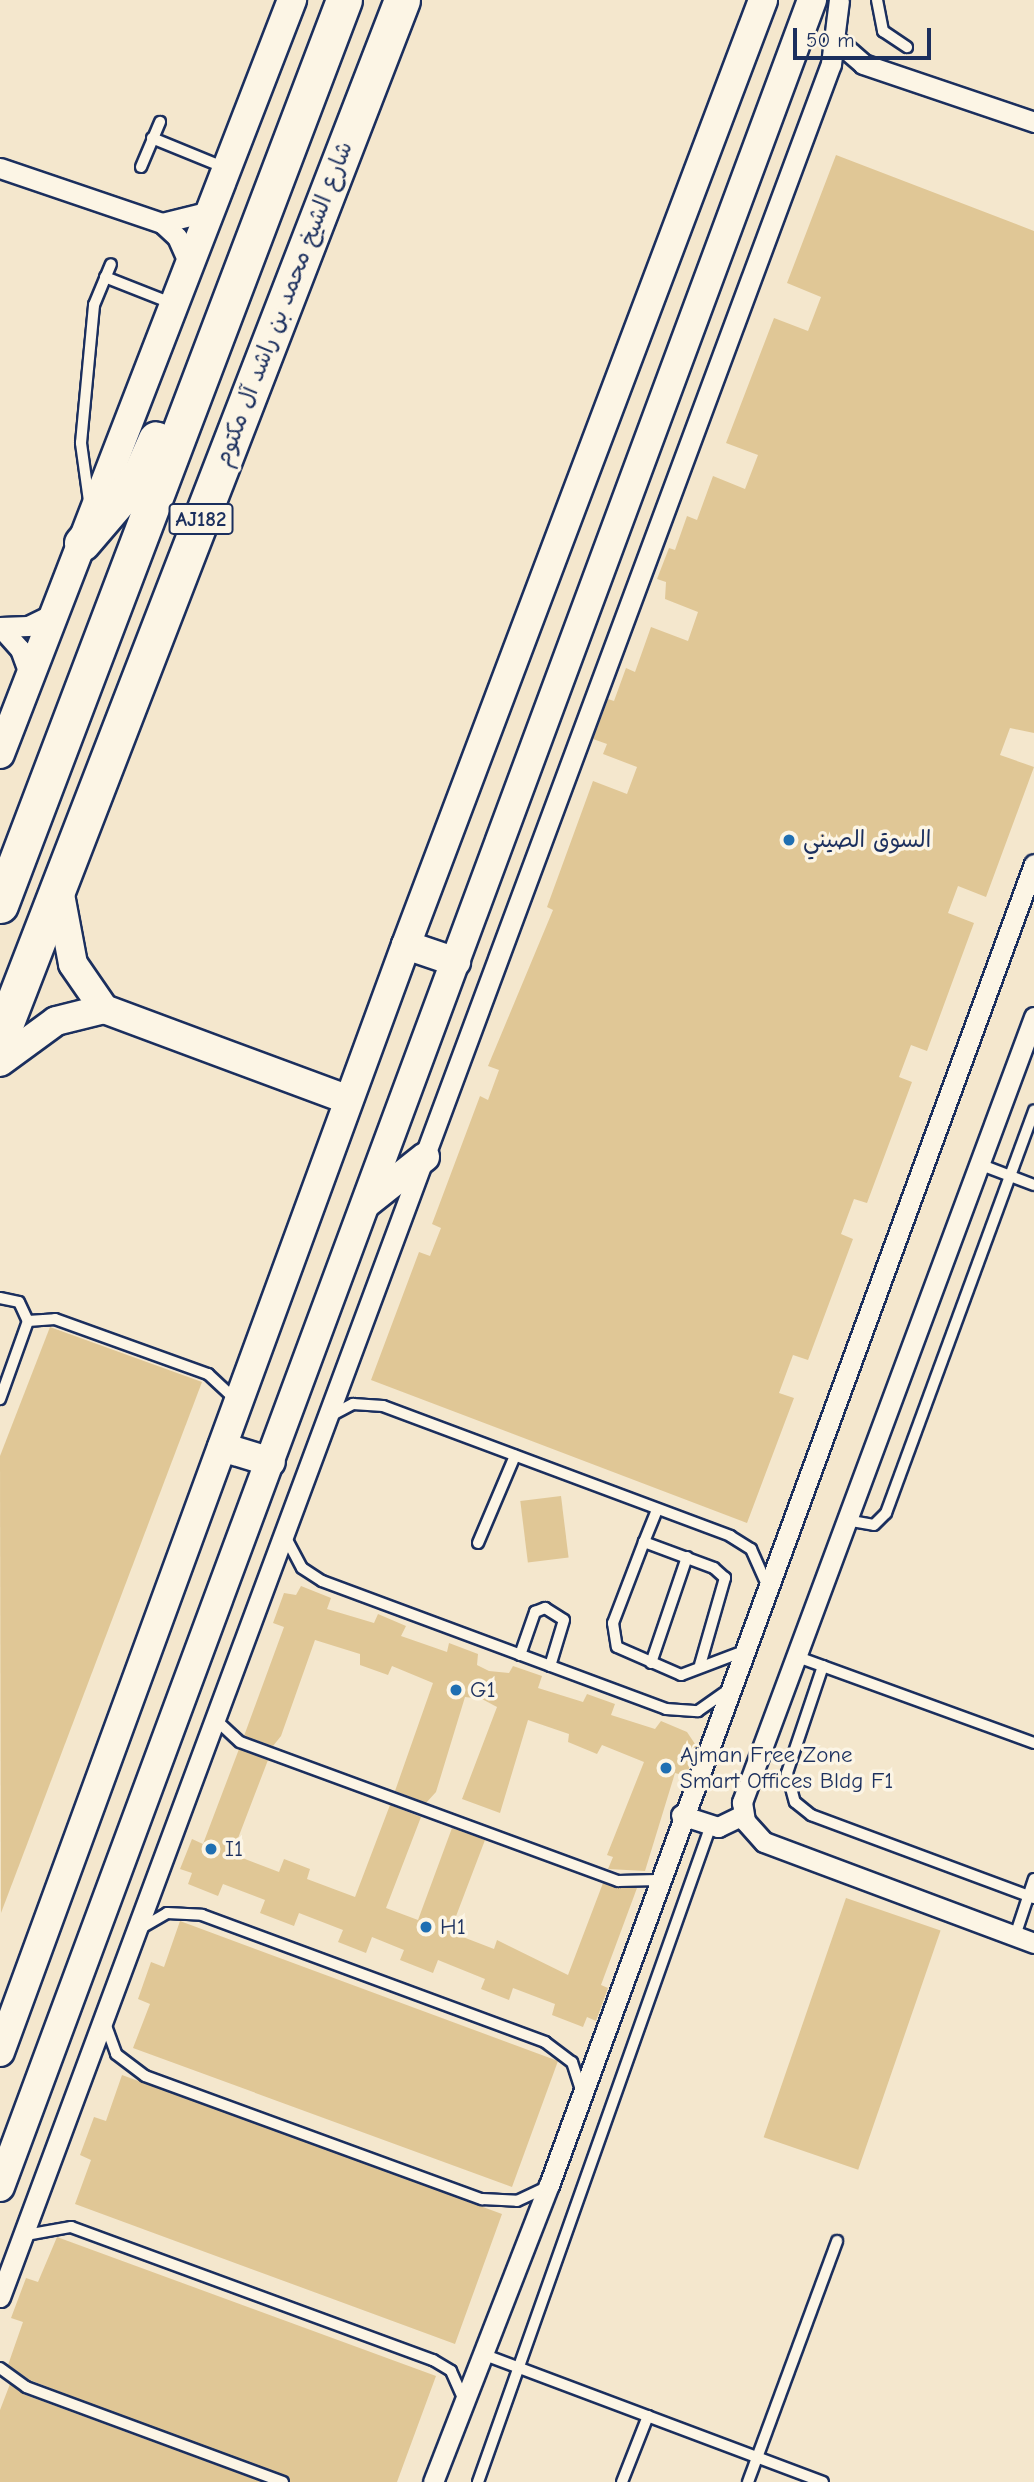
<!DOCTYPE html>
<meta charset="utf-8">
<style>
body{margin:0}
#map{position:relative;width:1034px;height:2482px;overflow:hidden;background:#f4e7cd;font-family:"Comic Neue","Playpen Sans Arabic",sans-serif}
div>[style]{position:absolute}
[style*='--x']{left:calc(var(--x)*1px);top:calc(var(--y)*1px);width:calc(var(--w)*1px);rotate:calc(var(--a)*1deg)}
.building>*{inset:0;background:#e0c796;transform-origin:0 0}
.roads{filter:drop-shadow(2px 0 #1b2f5e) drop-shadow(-2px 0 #1b2f5e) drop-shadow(0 2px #1b2f5e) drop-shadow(0 -2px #1b2f5e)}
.lane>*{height:10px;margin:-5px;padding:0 5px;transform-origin:5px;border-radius:5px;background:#fcf5e5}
.street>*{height:19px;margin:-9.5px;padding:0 9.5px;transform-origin:9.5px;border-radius:9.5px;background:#fcf5e5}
.secondary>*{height:28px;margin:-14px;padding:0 14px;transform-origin:14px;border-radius:14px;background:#fcf5e5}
.highway>*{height:35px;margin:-17.5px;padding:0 17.5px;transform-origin:17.5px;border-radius:17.5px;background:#fcf5e5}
.dots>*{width:19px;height:19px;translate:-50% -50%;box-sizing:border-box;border:4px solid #fcf5e5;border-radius:50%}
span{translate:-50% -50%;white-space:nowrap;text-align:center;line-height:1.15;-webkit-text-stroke:7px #fcf5e5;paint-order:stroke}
.shield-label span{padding:2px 5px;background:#fcf5e5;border:2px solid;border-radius:5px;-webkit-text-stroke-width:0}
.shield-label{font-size:21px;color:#1b2f5e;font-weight:700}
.street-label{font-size:23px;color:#1b2f5e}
.poi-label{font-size:23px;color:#1b2f5e}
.left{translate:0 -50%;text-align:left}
.scale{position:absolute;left:793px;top:28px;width:138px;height:32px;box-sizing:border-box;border:4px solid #1b2f5e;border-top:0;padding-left:9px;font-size:21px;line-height:24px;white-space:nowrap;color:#1b2f5e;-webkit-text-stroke:5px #fcf5e5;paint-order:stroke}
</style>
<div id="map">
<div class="building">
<i style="clip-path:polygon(836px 155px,1034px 231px,1034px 733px,1010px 728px,1000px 755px,1034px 767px,986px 897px,958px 886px,948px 913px,974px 923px,927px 1051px,911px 1045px,899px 1077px,912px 1082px,867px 1203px,854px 1199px,841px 1234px,853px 1239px,808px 1360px,793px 1355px,779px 1393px,794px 1398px,747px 1523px,371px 1380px,419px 1252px,430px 1256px,441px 1228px,432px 1224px,480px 1096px,488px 1100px,499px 1070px,488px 1066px,553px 910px,547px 907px,593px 781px,627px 794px,637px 767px,603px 754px,607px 744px,593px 739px,608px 699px,614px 701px,626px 668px,635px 672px,651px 627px,688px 641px,698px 612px,665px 599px,666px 582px,657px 579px,669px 548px,675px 550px,687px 516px,697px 520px,713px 476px,745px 489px,758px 455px,726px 443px,774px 318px,808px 331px,821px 297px,787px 283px)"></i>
<i style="clip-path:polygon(50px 1327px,202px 1382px,1px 1913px,0 1456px)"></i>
<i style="left:561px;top:1496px;width:62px;height:41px;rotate:83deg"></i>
<i style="clip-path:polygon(301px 1586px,331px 1598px,327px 1609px,374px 1623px,378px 1614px,406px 1626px,401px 1636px,447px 1652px,449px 1643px,478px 1654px,477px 1665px,489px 1671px,509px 1673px,513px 1666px,542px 1676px,538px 1688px,583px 1702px,587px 1694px,615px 1704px,611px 1715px,655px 1729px,661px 1721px,687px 1732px,697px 1747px,686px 1776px,675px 1773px,645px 1871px,608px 1869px,613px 1857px,607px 1855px,644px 1762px,602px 1745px,597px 1754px,568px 1742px,569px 1734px,528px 1720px,500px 1813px,462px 1799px,497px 1707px,482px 1699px,465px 1697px,436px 1792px,426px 1803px,395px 1791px,433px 1683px,392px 1666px,388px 1675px,360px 1665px,360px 1654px,315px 1640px,281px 1736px,273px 1746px,244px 1736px,284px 1627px,273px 1623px,284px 1593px,296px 1595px)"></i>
<i style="clip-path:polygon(239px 1749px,268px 1760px,232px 1854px,279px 1872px,284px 1859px,310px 1869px,307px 1879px,355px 1897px,390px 1805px,421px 1817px,386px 1908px,418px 1920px,452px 1828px,485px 1840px,450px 1932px,494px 1949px,497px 1940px,568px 1975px,603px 1883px,637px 1888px,601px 1985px,608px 1988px,596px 2021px,587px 2017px,583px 2027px,552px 2015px,555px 2004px,513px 1988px,509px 2000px,481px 1989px,485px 1979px,438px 1960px,433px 1973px,400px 1960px,404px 1950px,372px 1937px,366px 1953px,338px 1942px,343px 1930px,299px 1913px,294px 1926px,260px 1913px,265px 1900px,223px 1884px,218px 1896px,188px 1884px,192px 1873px,180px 1869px,192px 1839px,203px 1844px)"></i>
<i style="left:846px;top:1898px;width:100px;height:253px;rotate:19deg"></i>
<i style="clip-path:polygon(180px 1921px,558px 2061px,512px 2187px,133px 2048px,150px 2004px,138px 1999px,151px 1962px,164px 1967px)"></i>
<i style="clip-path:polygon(122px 2075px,502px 2214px,455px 2344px,75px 2204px,91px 2160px,80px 2155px,94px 2117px,106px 2121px)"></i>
<i style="clip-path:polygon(57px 2237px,436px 2376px,397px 2482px,290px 2482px,30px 2380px,8px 2365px,23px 2322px,11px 2318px,26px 2278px,38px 2282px)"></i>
<i style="clip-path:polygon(10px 2384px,23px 2394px,262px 2482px,0 2482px,0 2410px)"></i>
</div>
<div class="roads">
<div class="lane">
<i style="--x:877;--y:0;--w:32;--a:79"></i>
<i style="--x:883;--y:31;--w:29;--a:34"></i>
<i style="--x:152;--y:138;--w:77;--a:22.2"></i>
<i style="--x:141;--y:167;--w:49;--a:-67.1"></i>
<i style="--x:105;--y:277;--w:71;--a:21.5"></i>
<i style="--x:89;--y:501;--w:59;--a:-97.9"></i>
<i style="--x:81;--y:443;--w:139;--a:-84.6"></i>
<i style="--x:94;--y:305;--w:44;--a:-67.5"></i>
<i style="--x:979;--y:1164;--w:59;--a:20.9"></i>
<i style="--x:0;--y:1298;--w:19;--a:12"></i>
<i style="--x:19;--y:1302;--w:21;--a:65"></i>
<i style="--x:28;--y:1321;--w:83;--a:109.7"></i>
<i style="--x:28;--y:1321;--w:27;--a:-4"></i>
<i style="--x:55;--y:1319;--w:163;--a:19.8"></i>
<i style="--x:208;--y:1374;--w:35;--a:43"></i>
<i style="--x:332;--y:1415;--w:24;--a:-28"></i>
<i style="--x:353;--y:1404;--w:30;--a:4"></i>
<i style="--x:383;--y:1406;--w:371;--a:20.5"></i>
<i style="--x:730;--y:1536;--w:25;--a:32"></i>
<i style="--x:751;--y:1549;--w:37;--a:66"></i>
<i style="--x:846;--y:1520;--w:28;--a:10"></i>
<i style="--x:874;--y:1525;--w:17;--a:-45"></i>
<i style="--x:886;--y:1513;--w:429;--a:-69.8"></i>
<i style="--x:285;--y:1536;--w:36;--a:62"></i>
<i style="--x:302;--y:1568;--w:24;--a:33"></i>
<i style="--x:322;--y:1581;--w:367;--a:20.4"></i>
<i style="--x:666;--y:1709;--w:32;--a:4"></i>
<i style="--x:698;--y:1711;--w:32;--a:-35"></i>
<i style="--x:644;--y:1542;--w:35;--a:-68"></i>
<i style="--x:478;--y:1543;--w:95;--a:-67"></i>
<i style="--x:520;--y:1655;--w:46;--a:-70.8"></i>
<i style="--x:535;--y:1612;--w:11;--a:-22"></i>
<i style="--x:545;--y:1608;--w:22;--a:32"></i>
<i style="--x:564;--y:1620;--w:48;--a:106.9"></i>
<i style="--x:795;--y:1656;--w:254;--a:20"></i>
<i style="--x:651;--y:1663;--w:112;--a:-71.2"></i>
<i style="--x:700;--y:1665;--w:91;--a:-74"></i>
<i style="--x:725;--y:1578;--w:15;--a:-138"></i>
<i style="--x:714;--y:1568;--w:75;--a:-159.6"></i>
<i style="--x:644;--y:1542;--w:87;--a:110.9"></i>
<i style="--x:613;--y:1623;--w:24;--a:81"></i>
<i style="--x:617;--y:1647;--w:70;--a:23.6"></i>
<i style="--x:681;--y:1675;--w:62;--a:-20.8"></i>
<i style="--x:823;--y:1666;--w:113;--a:108.6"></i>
<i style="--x:787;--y:1773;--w:30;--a:75"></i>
<i style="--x:795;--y:1802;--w:21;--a:39"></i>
<i style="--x:811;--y:1815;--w:238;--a:20.4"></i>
<i style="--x:214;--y:1718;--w:35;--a:43"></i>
<i style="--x:240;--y:1742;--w:403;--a:20.2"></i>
<i style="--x:618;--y:1881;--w:40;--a:-1.4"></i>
<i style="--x:143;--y:1927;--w:28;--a:-30"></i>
<i style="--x:167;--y:1913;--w:35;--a:3"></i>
<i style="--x:202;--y:1915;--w:366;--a:20.3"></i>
<i style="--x:545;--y:2042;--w:34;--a:37"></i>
<i style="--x:572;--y:2062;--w:28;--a:72"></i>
<i style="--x:1015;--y:1936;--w:60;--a:-71.6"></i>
<i style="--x:105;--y:2023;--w:33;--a:70"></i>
<i style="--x:116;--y:2054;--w:36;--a:37"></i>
<i style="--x:145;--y:2076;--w:359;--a:20.1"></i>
<i style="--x:482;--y:2199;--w:35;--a:3"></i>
<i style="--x:517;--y:2201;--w:31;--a:-25"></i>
<i style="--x:26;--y:2235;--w:46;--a:-10.1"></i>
<i style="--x:71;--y:2227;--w:386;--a:20.2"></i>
<i style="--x:433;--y:2360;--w:21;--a:31"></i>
<i style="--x:451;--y:2371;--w:27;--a:66"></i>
<i style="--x:485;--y:2355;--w:361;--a:20.6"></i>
<i style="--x:0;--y:2368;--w:32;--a:36"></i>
<i style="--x:26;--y:2387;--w:274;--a:20.3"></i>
<i style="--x:478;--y:2482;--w:697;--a:-70.47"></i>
<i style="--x:622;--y:2482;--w:71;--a:-68.5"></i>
<i style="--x:748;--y:2482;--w:257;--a:-69.7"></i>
</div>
<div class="street">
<i style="--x:838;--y:42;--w:33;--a:41"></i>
<i style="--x:863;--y:64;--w:181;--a:18.7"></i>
<i style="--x:0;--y:168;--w:171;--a:18.8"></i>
<i style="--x:162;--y:223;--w:49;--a:-14"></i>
<i style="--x:162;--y:223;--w:21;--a:43"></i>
<i style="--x:177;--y:237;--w:30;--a:66"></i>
<i style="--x:0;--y:627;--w:28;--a:-2"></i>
<i style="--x:28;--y:626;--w:28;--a:-26"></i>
<i style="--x:1;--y:628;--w:28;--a:48"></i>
<i style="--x:20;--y:649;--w:29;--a:70"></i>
<i style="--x:1034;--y:1017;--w:838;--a:110.4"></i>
<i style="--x:742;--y:1802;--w:19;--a:81"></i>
<i style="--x:745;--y:1821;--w:28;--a:48"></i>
<i style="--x:764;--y:1842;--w:288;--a:20.5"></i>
<i style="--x:681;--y:1815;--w:39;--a:18"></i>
<i style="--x:718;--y:1827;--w:28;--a:-26"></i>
<i style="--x:0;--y:2297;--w:2383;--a:-69.59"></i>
<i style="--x:831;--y:64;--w:64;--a:-82.9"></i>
<i style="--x:433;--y:2482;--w:319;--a:-68.7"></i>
<i style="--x:549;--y:2185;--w:1407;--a:-69.84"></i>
</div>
<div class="secondary">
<i style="--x:0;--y:754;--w:809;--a:-68.83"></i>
<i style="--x:59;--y:889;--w:76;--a:79.4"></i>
<i style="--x:73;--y:964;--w:55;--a:55.4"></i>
<i style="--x:104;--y:1009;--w:261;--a:20.4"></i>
<i style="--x:406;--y:945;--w:53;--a:18.8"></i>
<i style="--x:0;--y:1062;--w:69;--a:-36.2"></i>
<i style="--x:56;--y:1021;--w:49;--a:-14"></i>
<i style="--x:367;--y:1203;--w:74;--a:-38.4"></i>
<i style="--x:222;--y:1447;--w:51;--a:17"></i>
<i style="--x:0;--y:2052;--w:1179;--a:-69.86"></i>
<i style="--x:406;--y:945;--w:1010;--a:-69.3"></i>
<i style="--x:0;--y:2187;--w:2333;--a:-69.63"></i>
</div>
<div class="highway">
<i style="--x:82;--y:543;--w:89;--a:-49.5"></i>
<i style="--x:140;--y:475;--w:39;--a:-66"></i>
<i style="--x:0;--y:905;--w:968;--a:-69.19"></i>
<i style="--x:0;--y:1038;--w:1113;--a:-68.83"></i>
</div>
</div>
<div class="dots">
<i style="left:789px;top:840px;background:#1f6fb2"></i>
<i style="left:456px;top:1690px;background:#1f6fb2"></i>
<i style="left:666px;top:1768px;background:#1f6fb2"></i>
<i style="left:211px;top:1849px;background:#1f6fb2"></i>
<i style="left:426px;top:1927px;background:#1f6fb2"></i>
</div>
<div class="shield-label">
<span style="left:201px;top:519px">AJ182</span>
</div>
<div class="street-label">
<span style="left:284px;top:304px;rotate:-69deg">شارع الشيخ محمد بن راشد آل مكتوم</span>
</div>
<div class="poi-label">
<span class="left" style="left:803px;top:840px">السوق الصيني</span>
<span class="left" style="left:470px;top:1690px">G1</span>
<span class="left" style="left:680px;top:1768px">Ajman Free Zone<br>Smart Offices Bldg F1</span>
<span class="left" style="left:225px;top:1849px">I1</span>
<span class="left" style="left:440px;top:1927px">H1</span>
</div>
<div class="scale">50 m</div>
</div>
